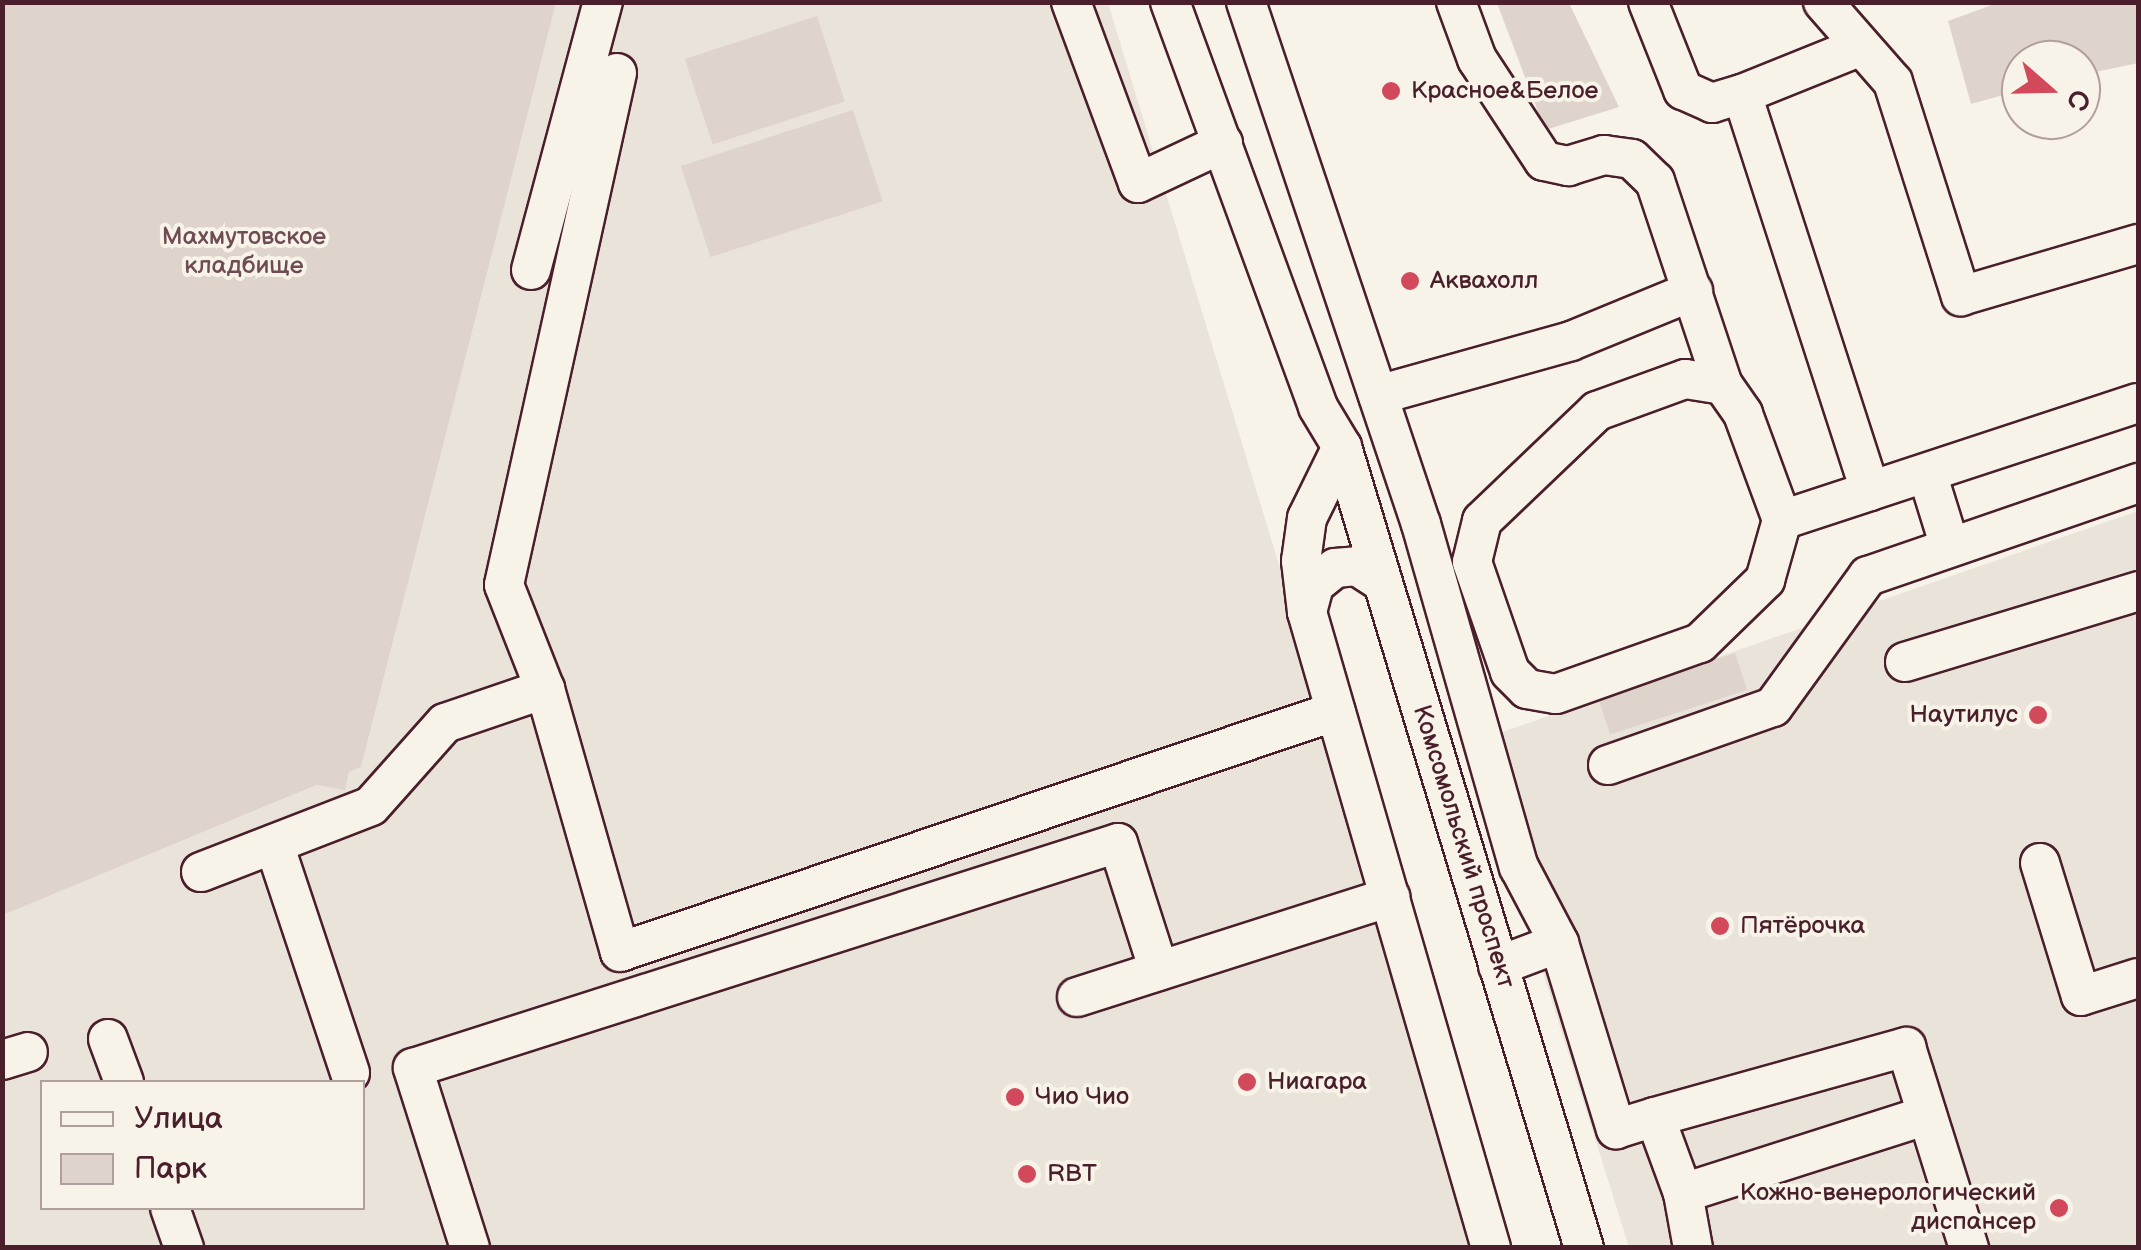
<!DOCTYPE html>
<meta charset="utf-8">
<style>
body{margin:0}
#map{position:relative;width:2141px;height:1250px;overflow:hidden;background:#f7f3e8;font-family:"Balsamiq Sans",sans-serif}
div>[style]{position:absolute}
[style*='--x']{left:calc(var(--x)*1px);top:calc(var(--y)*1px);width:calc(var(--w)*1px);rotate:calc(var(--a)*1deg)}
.built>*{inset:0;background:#eae3da}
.green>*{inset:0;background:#ded4cc;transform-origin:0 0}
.roads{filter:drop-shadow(2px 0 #4a1f2b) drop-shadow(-2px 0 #4a1f2b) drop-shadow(0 2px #4a1f2b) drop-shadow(0 -2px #4a1f2b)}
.minor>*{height:38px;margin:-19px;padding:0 19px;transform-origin:19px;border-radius:19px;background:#f7f3e8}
.dots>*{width:28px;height:28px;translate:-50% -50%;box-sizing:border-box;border:5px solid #f7f3e8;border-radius:50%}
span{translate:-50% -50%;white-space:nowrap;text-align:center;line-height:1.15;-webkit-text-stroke:8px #f7f3e8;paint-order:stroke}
.poi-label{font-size:25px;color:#4a1f2b}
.left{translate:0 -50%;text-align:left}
.right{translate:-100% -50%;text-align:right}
.park-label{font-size:25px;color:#6f4c53}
.street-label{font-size:25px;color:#4a1f2b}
.frame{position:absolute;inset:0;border:5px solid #4a1f2b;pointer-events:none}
.legend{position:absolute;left:40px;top:1080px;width:325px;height:130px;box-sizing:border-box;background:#f7f3e8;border:2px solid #b29e9c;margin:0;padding:12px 18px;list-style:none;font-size:30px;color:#4a1f2b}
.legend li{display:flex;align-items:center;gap:20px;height:50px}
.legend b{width:50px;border:2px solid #b29e9c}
.north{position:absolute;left:2001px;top:40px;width:100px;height:100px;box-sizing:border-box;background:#f7f3e8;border:2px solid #b29e9c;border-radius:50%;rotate:110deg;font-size:28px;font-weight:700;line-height:40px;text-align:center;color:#4a1f2b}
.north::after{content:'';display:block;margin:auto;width:35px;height:45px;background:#d1495b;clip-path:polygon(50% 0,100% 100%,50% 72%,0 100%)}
</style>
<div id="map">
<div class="built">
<i style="clip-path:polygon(evenodd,556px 3px,1108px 3px,1332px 739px,1477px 1247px,3px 1248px,3px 915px,361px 767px,556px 3px,42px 1082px,362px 1082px,362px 1208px,42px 1208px,42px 1082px)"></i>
<i style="clip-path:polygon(2138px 511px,2138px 1247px,1629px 1247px,1471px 743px)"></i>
</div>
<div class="green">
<i style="clip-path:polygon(3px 2px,556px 3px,361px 767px,349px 772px,345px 790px,317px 785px,3px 915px)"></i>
<i style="clip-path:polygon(2000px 2px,2138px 3px,2138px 63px,2081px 75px,2081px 60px,2021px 60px,2021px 90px,1971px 104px,1948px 21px)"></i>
<i style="clip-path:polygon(1497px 3px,1569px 3px,1619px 107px,1545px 130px)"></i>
<i style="left:817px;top:16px;width:90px;height:139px;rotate:72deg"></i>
<i style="left:853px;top:110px;width:96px;height:181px;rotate:72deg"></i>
<i style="left:1735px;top:653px;width:39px;height:144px;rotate:72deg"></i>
</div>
<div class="roads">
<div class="minor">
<i style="--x:1071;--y:2;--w:193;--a:69.7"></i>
<i style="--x:1138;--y:183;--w:94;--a:-25.2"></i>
<i style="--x:1170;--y:2;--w:431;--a:69.9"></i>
<i style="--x:1318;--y:407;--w:47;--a:59"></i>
<i style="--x:1342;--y:447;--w:837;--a:73.19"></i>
<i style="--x:1246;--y:2;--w:551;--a:71.47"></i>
<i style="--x:1421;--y:524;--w:357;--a:74.1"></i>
<i style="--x:1519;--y:867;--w:86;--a:62.2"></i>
<i style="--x:1456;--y:2;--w:61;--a:69.8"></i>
<i style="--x:1477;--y:59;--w:122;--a:56.7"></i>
<i style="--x:1544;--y:161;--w:25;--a:12"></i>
<i style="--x:1568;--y:166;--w:38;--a:-17"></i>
<i style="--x:1604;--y:155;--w:28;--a:8"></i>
<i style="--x:1632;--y:159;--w:32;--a:44"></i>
<i style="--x:1655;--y:181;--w:215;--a:71.6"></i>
<i style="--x:1723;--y:385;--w:35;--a:55"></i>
<i style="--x:1743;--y:414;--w:113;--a:69.8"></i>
<i style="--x:1782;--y:520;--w:93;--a:-18.2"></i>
<i style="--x:1648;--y:2;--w:95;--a:68.3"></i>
<i style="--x:1683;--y:90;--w:32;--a:24"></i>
<i style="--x:1712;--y:103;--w:31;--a:-17"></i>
<i style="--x:1742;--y:94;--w:417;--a:72.1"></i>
<i style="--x:1870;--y:491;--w:282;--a:-18.2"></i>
<i style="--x:1823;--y:2;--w:106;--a:48.8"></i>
<i style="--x:1893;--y:82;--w:225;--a:72.4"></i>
<i style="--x:1961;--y:296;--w:184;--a:-16.4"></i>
<i style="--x:617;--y:73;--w:524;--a:102.45"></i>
<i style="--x:504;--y:585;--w:112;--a:68.5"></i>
<i style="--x:545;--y:689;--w:273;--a:74.1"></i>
<i style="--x:620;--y:952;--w:755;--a:-18.6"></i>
<i style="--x:1742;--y:94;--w:126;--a:-21.9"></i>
<i style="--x:531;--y:270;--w:278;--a:-75"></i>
<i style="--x:1723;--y:385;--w:38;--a:-171"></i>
<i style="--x:1685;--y:379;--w:94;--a:160"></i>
<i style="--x:1597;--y:411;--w:159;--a:136.3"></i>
<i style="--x:1482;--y:521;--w:42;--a:103.7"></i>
<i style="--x:1472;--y:562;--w:116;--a:70.9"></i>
<i style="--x:1510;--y:672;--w:24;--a:45"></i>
<i style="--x:1527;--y:689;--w:29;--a:10"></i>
<i style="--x:1556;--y:694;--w:153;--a:-19.5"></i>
<i style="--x:1700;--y:643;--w:91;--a:-44.1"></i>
<i style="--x:1765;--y:580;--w:62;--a:-74.2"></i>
<i style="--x:1378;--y:395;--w:200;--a:-15.6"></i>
<i style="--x:1571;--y:341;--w:132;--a:-22.3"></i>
<i style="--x:1342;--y:447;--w:79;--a:116.2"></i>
<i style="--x:1307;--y:518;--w:43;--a:97.9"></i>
<i style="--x:1301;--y:561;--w:51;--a:83.3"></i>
<i style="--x:1307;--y:612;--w:662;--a:73.86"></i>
<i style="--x:1928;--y:476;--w:74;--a:72.8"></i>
<i style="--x:1307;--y:612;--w:28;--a:-75"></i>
<i style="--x:1314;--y:585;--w:27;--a:-39"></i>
<i style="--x:1335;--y:568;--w:22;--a:-5"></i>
<i style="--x:1357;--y:566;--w:31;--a:33"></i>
<i style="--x:1905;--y:662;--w:244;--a:-16.9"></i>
<i style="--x:1608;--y:765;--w:175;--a:-19.4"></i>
<i style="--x:1773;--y:707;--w:162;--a:-54.1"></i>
<i style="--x:1868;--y:576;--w:286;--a:-19"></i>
<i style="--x:274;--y:844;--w:241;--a:71.6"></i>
<i style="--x:2040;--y:863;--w:139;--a:72.9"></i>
<i style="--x:2081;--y:996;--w:60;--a:-17.5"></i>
<i style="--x:201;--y:872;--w:182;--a:-21.2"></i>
<i style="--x:371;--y:806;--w:111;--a:-48.3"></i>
<i style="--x:445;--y:723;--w:106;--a:-18.8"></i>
<i style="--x:1498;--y:966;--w:65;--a:-20.7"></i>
<i style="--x:1559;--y:943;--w:195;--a:73"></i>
<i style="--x:1616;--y:1129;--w:41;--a:-17.1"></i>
<i style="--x:1655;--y:1117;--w:81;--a:69.8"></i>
<i style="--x:1683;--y:1193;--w:56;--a:79.7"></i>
<i style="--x:1077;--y:997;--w:329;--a:-17.7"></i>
<i style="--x:108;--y:1039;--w:46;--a:69.6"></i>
<i style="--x:2;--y:1060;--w:27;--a:-17"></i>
<i style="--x:1655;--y:1117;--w:261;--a:-15.6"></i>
<i style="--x:1906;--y:1047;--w:211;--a:72.6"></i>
<i style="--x:1683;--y:1193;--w:256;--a:-17.7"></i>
<i style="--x:170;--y:1208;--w:42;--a:70.7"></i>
<i style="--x:470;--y:1248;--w:189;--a:-107.6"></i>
<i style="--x:413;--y:1068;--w:740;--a:-17.7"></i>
<i style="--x:1118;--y:843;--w:134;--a:72.2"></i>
</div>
</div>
<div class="dots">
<i style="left:1391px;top:91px;background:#d1495b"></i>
<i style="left:1410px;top:281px;background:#d1495b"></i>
<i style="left:2038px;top:715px;background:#d1495b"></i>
<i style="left:1720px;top:926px;background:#d1495b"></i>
<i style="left:1247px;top:1082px;background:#d1495b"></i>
<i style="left:1015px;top:1097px;background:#d1495b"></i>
<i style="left:1027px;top:1174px;background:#d1495b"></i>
<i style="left:2059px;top:1208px;background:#d1495b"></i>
</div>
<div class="poi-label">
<span class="left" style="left:1411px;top:91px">Красное&amp;Белое</span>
<span class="left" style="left:1430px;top:281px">Аквахолл</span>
<span class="right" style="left:2018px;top:715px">Наутилус</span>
<span class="left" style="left:1740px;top:926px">Пятёрочка</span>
<span class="left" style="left:1267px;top:1082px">Ниагара</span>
<span class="left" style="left:1035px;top:1097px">Чио Чио</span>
<span class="left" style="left:1047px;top:1174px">RBT</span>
<span class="right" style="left:2036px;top:1208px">Кожно-венерологический<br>диспансер</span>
</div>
<div class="park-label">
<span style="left:244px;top:252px">Махмутовское<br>кладбище</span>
</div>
<div class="street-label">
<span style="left:1463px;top:847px;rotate:73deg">Комсомольский проспект</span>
</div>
<div class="frame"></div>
<ul class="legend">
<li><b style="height:12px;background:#f7f3e8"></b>Улица</li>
<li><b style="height:28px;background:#ded4cc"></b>Парк</li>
</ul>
<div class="north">С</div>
</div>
